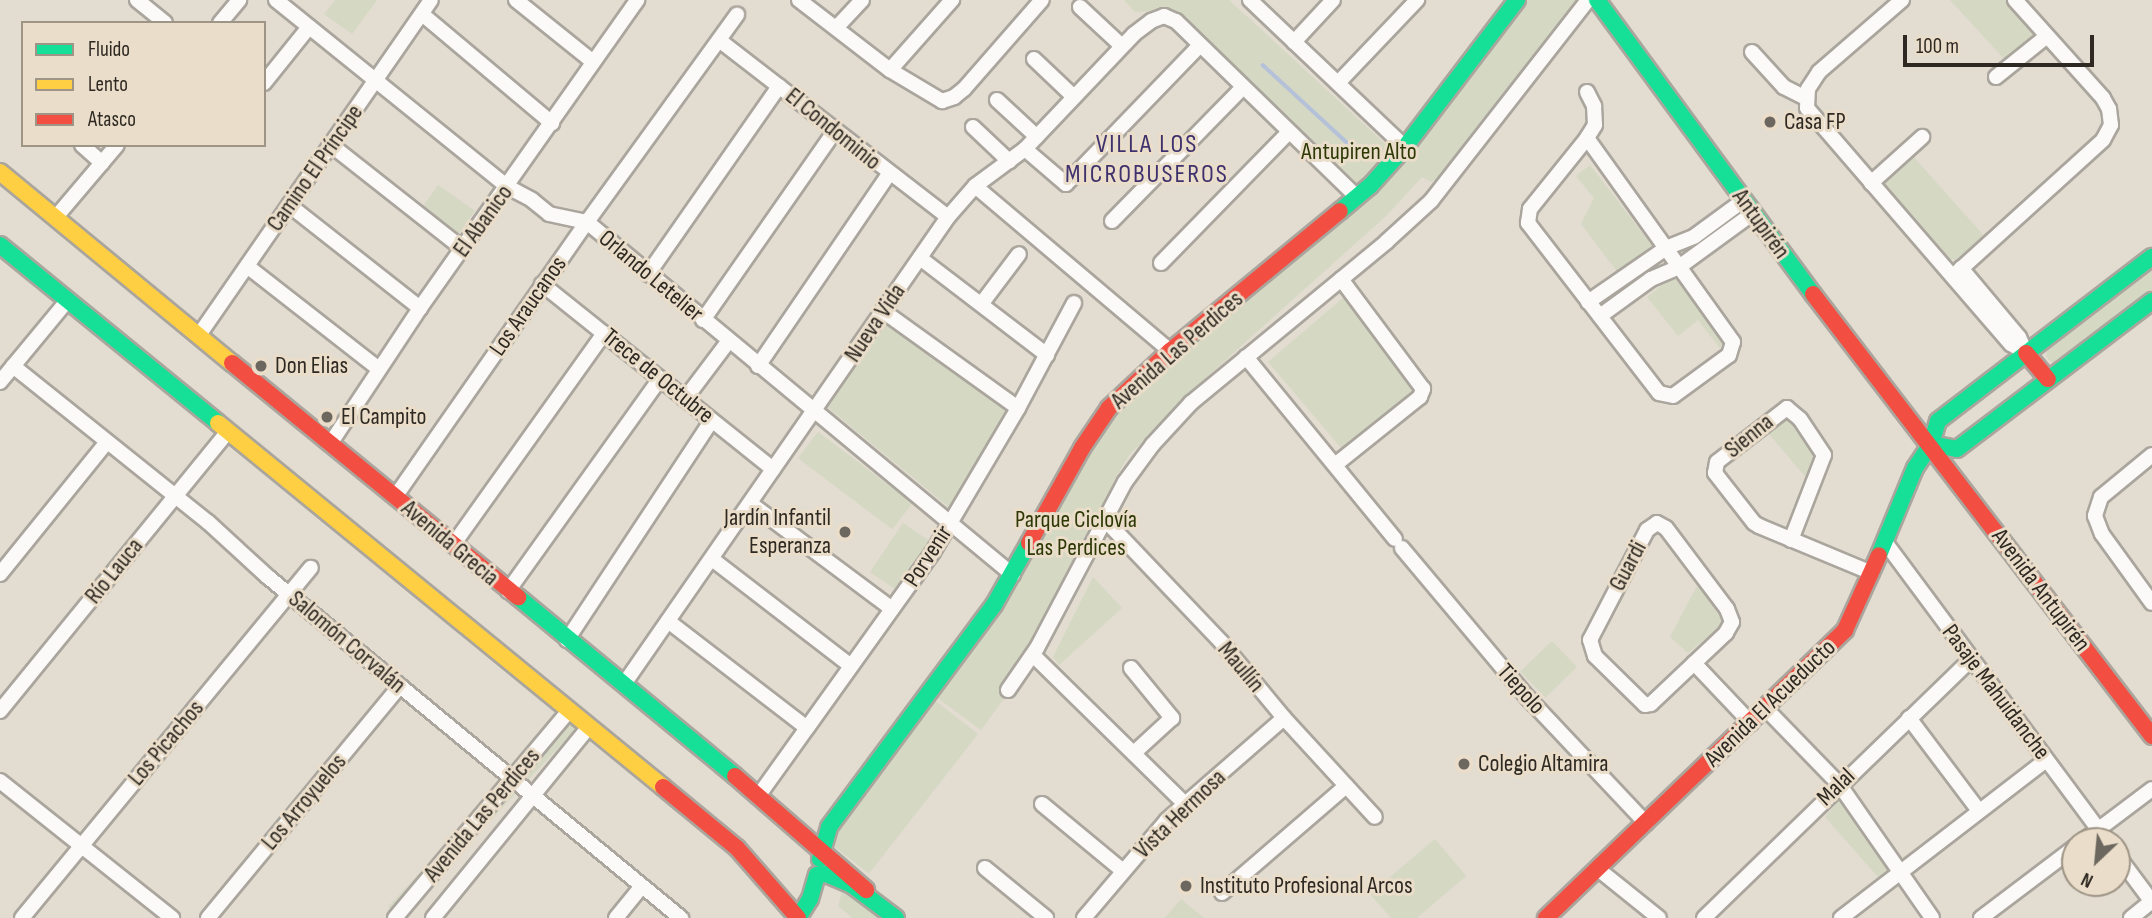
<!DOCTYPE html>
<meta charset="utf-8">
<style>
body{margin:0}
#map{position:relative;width:2152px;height:918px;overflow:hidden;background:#e2dcd1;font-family:"Sofia Sans Condensed",sans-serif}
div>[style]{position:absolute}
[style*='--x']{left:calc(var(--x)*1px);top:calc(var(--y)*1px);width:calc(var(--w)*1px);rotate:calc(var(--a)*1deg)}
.green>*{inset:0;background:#d5d8c3;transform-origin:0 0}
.stream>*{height:3.5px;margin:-1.75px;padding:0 1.75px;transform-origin:1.75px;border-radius:1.75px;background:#b5c1d9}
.roads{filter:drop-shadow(2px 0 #aaa59d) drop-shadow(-2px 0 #aaa59d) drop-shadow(0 2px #aaa59d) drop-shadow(0 -2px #aaa59d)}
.street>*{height:14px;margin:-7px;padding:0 7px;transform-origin:7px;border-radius:7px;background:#fbfaf8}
.fast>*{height:16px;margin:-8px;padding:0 8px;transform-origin:8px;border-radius:8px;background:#16e098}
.slow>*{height:16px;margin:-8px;padding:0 8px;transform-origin:8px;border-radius:8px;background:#ffcf43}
.jam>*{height:16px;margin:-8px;padding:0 8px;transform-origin:8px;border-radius:8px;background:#f24e42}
.dots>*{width:19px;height:19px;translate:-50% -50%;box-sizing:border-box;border:4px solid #eaddc9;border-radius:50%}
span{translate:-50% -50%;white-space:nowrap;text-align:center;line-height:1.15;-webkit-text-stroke:6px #eaddc9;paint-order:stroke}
.poi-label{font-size:24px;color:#2e2922}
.left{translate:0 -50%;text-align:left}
.right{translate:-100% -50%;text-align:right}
.street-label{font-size:24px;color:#2e2922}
.park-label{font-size:24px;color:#2d3805}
.neighbourhood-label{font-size:26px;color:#3e316d;letter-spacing:2px}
.legend{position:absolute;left:21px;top:21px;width:245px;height:126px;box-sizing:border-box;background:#eaddc9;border:2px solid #9f9586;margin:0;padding:9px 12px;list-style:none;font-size:21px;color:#2e2922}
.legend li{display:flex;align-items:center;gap:14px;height:35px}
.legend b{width:35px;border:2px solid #9f9586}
.north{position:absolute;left:2061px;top:827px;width:70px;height:70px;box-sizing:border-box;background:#eaddc9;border:2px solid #9f9586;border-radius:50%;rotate:206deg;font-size:19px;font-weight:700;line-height:28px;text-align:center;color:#2e2922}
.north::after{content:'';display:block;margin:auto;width:24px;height:32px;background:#6d685f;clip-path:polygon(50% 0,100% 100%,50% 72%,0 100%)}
.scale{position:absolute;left:1903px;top:35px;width:191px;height:32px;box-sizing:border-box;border:4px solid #2e2922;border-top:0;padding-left:9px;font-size:21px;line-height:24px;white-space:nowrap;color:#2e2922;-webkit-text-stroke:5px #eaddc9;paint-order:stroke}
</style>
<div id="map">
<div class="green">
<i style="clip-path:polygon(335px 0,377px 0,352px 34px,324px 14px)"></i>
<i style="clip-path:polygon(1124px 0,1229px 0,1394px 152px,1362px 188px,1175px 10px,1135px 12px)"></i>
<i style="clip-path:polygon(1522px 0,1577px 0,1443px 174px,1431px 182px,1422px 177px,1386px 216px,1211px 373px,1129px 455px,1113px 482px,1129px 493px,1097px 553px,1047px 640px,981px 730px,936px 697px,1092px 441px,1128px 389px,1367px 200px)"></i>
<i style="clip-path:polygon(1950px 0,2006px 0,2038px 36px,2007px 62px)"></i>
<i style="clip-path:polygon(1911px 154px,1985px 237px,1958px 260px,1945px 258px,1882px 188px,1880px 179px)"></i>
<i style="clip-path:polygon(1590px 165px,1654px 248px,1619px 274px,1581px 224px,1594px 198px,1576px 176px)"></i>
<i style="left:438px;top:185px;width:45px;height:28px;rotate:35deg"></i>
<i style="clip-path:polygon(2152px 267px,2152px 294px,2060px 365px,2053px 364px,2046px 356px,2047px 349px)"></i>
<i style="clip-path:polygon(1676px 274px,1726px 337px,1720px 348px,1698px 320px,1678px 336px,1647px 297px)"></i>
<i style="clip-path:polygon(1344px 297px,1413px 384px,1412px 392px,1343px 450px,1268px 362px)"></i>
<i style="clip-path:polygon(889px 318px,1010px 410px,950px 508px,826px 406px)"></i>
<i style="clip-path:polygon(1788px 417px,1800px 422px,1817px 454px,1809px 481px,1769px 434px)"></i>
<i style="left:818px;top:432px;width:118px;height:33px;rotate:37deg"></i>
<i style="left:903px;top:523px;width:32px;height:59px;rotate:34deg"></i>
<i style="clip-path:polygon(1093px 577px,1122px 608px,1059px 665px,1053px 657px)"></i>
<i style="clip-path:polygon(1698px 584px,1722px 620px,1717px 629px,1688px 653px,1670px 637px)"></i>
<i style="left:1552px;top:641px;width:36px;height:44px;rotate:46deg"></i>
<i style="left:933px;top:699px;width:57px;height:177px;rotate:38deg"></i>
<i style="left:565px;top:717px;width:16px;height:259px;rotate:43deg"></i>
<i style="clip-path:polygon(1839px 800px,1887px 870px,1878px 877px,1825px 817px)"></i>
<i style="clip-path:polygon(1435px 839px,1466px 876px,1417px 918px,1391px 918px,1370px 894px)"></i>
<i style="clip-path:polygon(843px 889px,884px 918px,853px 918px,838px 906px)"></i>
<i style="clip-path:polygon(1181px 899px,1204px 918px,1165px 918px)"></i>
</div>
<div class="stream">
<i style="--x:1263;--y:65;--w:125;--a:42.7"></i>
</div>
<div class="roads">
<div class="street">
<i style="--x:137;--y:0;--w:36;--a:39"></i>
<i style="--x:276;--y:0;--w:298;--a:38.9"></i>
<i style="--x:508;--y:187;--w:27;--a:28"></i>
<i style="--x:532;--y:200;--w:22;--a:39"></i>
<i style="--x:549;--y:214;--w:39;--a:12"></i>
<i style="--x:587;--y:222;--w:553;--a:39.65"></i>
<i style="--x:516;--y:0;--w:99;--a:38.8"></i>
<i style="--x:799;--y:0;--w:115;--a:37.6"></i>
<i style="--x:890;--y:70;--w:61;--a:30.8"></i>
<i style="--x:942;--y:101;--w:13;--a:-18"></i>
<i style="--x:954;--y:97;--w:13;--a:-39"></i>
<i style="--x:964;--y:89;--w:118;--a:-48.8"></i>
<i style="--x:1250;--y:0;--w:214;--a:43.5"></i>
<i style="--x:1902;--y:0;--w:110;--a:139.1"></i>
<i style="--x:1819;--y:72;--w:20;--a:123"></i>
<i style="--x:1808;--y:89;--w:19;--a:93"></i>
<i style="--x:1807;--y:108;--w:312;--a:49.2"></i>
<i style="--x:2011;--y:344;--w:17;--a:31"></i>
<i style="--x:1080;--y:7;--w:57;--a:42.9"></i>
<i style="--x:422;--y:14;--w:170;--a:40"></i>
<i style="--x:220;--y:23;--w:30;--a:-50"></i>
<i style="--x:836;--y:28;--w:38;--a:-47"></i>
<i style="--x:719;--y:40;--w:289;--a:37.7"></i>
<i style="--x:1294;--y:42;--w:57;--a:-47.1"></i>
<i style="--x:1752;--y:52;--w:47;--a:47.6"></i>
<i style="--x:1784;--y:87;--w:25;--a:27"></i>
<i style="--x:1034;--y:59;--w:55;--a:43.5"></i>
<i style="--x:890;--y:70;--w:94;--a:-48.5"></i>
<i style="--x:1996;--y:77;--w:65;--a:-38.8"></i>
<i style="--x:264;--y:83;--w:72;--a:-51.2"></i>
<i style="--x:1338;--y:83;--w:115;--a:-46.4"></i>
<i style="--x:1587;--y:92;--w:16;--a:63"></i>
<i style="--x:1594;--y:106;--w:19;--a:87"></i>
<i style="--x:1595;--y:125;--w:15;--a:122"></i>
<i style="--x:997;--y:100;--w:54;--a:42.8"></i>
<i style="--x:973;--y:127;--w:50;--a:43.4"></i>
<i style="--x:1587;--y:138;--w:251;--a:54.4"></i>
<i style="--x:1733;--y:342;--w:14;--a:107"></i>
<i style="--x:1729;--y:355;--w:69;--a:143.8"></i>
<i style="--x:1673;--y:396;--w:14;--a:-168"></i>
<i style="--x:1659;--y:393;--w:215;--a:-127.6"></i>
<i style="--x:1528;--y:223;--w:14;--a:-82"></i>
<i style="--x:1530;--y:209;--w:91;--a:-51.2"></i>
<i style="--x:82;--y:145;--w:27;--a:42"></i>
<i style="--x:331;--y:145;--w:168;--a:38.2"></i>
<i style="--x:1025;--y:149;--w:54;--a:40.5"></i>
<i style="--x:1066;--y:184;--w:193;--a:-46"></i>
<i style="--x:1871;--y:183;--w:69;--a:-42"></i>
<i style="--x:975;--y:186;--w:255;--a:40.2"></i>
<i style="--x:289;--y:205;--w:167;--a:38.2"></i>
<i style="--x:56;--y:217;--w:94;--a:-49.7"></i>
<i style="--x:1112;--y:221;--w:187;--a:-45.6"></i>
<i style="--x:920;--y:258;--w:160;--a:37.4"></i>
<i style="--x:1161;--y:263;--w:183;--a:-45.7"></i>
<i style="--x:247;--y:266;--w:167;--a:38"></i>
<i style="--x:1961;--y:268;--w:90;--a:50"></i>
<i style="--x:2019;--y:337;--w:17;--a:66"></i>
<i style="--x:648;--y:274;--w:229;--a:-55.1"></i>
<i style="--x:1953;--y:276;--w:202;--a:-42.2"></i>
<i style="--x:2103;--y:140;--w:17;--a:-62"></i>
<i style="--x:2111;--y:125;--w:16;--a:-97"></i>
<i style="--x:2109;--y:109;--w:13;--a:-119"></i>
<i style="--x:2103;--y:98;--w:132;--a:-131.9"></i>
<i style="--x:542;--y:284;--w:296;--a:38.7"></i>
<i style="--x:1588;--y:302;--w:95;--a:-34.7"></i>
<i style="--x:1666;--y:248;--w:31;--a:-22"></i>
<i style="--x:1695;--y:236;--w:61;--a:-36.3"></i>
<i style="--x:982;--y:303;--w:61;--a:-52.9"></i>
<i style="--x:883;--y:311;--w:166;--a:35.7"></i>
<i style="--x:1600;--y:316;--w:63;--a:-36"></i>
<i style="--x:1651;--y:279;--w:30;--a:-23"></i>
<i style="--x:1679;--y:267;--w:92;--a:-36.1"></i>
<i style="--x:703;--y:320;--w:231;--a:-55.1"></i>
<i style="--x:199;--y:335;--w:407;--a:-55.3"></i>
<i style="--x:1246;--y:357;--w:235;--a:50.7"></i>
<i style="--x:13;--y:366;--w:250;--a:38.7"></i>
<i style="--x:208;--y:522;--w:81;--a:42.5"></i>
<i style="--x:268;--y:577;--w:536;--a:39.55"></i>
<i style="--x:758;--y:366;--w:232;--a:-55.7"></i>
<i style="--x:0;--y:382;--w:105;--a:-50.4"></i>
<i style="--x:685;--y:399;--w:71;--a:-53"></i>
<i style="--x:330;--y:444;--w:163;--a:-56.5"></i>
<i style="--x:420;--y:308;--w:377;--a:-54.8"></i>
<i style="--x:2152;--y:455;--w:66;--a:140.5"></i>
<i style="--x:2101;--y:497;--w:20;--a:108"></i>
<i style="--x:2095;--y:516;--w:19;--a:69"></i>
<i style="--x:2102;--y:534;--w:85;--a:54.1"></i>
<i style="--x:1335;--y:465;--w:109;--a:-38.7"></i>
<i style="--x:1420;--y:397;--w:9;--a:-69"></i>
<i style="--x:1423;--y:389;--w:137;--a:-126.7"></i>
<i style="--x:395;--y:497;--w:335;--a:-55.1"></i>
<i style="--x:587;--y:222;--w:256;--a:-54.1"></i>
<i style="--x:750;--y:503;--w:177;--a:36.7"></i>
<i style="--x:1105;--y:520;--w:170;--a:46.4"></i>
<i style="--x:1222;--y:643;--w:97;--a:50.4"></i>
<i style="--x:1284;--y:718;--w:134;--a:47.4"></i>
<i style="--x:1657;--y:523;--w:10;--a:29"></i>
<i style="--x:1666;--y:528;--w:101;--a:53"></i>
<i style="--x:1727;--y:609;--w:14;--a:69"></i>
<i style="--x:1732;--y:622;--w:13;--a:119"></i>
<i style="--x:1726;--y:633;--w:103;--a:136.6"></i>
<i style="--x:1651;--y:704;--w:6;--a:171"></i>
<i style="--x:1645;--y:705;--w:70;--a:-135.6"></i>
<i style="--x:1595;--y:656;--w:17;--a:-107"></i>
<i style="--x:1590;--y:640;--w:124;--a:-62.6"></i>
<i style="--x:1647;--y:530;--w:12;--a:-35"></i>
<i style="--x:1791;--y:540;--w:91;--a:-68.8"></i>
<i style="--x:1824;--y:455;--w:43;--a:-123.7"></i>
<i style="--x:1800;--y:419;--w:17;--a:-140"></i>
<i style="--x:1787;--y:408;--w:88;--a:142.4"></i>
<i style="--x:1717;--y:462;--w:11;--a:100"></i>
<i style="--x:1715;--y:473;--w:63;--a:52"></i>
<i style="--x:1754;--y:523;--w:6;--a:31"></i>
<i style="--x:1759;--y:526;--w:122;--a:22.6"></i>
<i style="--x:1885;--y:542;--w:372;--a:53.4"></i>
<i style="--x:453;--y:545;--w:260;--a:-54.5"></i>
<i style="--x:1402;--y:548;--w:196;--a:50"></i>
<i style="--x:1528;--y:698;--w:172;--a:46.7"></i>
<i style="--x:712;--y:559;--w:175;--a:37.6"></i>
<i style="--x:0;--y:574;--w:170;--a:-51"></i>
<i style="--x:508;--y:591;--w:261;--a:-54.4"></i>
<i style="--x:668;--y:621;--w:175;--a:37.6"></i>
<i style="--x:567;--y:640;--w:263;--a:-56.6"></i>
<i style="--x:1033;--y:655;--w:211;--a:44.4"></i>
<i style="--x:1694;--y:663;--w:83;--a:46.5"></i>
<i style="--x:1131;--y:668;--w:65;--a:50.6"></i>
<i style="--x:1172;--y:718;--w:52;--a:137.4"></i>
<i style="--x:624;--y:684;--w:568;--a:-55.25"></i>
<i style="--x:948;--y:217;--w:41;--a:-48.9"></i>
<i style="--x:975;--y:186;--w:62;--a:-36.5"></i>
<i style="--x:1025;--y:149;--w:158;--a:-46.5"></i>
<i style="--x:1134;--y:34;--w:21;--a:-37"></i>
<i style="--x:1151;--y:21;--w:14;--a:-21"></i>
<i style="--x:1164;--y:16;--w:13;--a:23"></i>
<i style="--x:1176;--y:21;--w:252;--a:44.2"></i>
<i style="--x:1008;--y:690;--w:51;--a:-55.4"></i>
<i style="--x:1037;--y:648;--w:188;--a:-62.1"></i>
<i style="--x:1125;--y:482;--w:47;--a:-53.6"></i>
<i style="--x:1153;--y:444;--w:56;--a:-47.2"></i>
<i style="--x:1191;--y:403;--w:253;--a:-39.5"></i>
<i style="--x:1386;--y:242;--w:61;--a:-42.3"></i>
<i style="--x:1431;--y:201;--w:255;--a:-52"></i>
<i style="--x:1766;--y:709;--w:105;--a:45.8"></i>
<i style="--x:1839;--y:784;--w:163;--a:55.2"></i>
<i style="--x:0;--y:711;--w:361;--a:-50.8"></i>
<i style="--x:1909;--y:718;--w:116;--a:53"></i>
<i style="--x:0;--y:781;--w:220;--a:38.5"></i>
<i style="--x:759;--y:795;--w:299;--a:-54.4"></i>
<i style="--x:933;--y:552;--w:167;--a:-59.4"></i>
<i style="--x:1018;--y:408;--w:119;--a:-61.9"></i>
<i style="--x:1042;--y:804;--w:105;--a:39.6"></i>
<i style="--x:2083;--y:841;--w:86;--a:-37"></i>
<i style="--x:2117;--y:855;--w:59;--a:53.3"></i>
<i style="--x:985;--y:868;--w:79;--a:39.3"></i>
<i style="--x:1598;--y:869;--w:78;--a:38.8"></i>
<i style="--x:1222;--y:893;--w:164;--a:-40.8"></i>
<i style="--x:22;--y:918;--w:454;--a:-50.5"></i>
<i style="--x:208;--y:918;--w:301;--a:-50.4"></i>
<i style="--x:395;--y:918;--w:270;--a:-50"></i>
<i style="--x:433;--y:918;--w:247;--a:-50.8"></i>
<i style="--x:616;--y:918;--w:41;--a:-50.9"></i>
<i style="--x:1084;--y:918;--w:128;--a:-49.7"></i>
<i style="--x:1167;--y:820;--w:155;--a:-41.1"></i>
<i style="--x:1704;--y:918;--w:372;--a:-44.1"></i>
<i style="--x:1841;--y:918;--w:259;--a:-37.6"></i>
<i style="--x:1981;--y:918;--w:118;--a:-37.1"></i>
<i style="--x:2131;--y:918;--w:27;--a:-39"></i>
</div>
<div class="fast">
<i style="--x:1597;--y:0;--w:365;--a:53.7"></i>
<i style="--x:1340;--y:211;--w:39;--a:-40"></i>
<i style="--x:1370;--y:186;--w:52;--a:-48.1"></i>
<i style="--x:1405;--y:147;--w:185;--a:-52.7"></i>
<i style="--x:0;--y:245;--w:281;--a:39.2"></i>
<i style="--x:1931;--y:444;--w:26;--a:11"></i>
<i style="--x:1957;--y:449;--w:245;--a:-37.2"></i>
<i style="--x:1879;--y:555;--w:94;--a:-67.5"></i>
<i style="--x:1915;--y:468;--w:29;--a:-56"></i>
<i style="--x:1931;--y:444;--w:24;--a:-73"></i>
<i style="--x:1938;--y:421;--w:270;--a:-37.5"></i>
<i style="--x:518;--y:597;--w:281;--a:39.5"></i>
<i style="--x:820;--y:859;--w:33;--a:-74"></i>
<i style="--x:829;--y:827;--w:277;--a:-53.4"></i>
<i style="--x:994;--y:605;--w:71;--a:-60.6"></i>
<i style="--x:798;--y:918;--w:22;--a:-58"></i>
<i style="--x:810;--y:899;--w:25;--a:-74"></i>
<i style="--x:817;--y:875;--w:9;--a:-6"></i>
<i style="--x:826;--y:874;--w:28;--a:23"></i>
<i style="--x:852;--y:885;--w:55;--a:36.9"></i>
</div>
<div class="slow">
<i style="--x:0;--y:172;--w:301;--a:39.5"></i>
<i style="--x:218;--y:423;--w:575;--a:39.28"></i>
</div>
<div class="jam">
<i style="--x:1813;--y:294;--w:557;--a:52.51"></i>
<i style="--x:2026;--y:353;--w:34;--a:50"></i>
<i style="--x:232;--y:363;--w:370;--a:39.3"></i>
<i style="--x:1029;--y:543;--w:109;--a:-60.8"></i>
<i style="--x:1082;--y:448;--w:48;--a:-56"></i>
<i style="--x:1109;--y:408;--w:83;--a:-43.1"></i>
<i style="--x:1170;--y:351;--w:220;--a:-39.5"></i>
<i style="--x:735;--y:776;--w:174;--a:41"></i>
<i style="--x:663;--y:787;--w:96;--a:39.5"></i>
<i style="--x:737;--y:848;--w:93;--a:48.9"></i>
<i style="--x:1546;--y:918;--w:415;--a:-43.9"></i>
<i style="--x:1845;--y:630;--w:82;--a:-65.6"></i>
</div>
</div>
<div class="dots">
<i style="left:1770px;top:122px;background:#6d685f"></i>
<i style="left:261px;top:366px;background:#6d685f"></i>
<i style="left:327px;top:417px;background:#6d685f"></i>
<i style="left:845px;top:532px;background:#6d685f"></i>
<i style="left:1464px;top:764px;background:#6d685f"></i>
<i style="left:1186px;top:886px;background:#6d685f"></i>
</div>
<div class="poi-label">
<span class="left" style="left:1784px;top:122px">Casa FP</span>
<span class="left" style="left:275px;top:366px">Don Elias</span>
<span class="left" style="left:341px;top:417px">El Campito</span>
<span class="right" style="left:831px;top:532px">Jardín Infantil<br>Esperanza</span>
<span class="left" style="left:1478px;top:764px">Colegio Altamira</span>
<span class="left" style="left:1200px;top:886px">Instituto Profesional Arcos</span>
</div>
<div class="street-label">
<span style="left:833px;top:129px;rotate:39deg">El Condominio</span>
<span style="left:315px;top:168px;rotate:-55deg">Camino El Príncipe</span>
<span style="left:483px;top:221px;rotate:-54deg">El Abanico</span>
<span style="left:1761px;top:224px;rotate:54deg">Antupirén</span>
<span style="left:651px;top:276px;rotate:40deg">Orlando Letelier</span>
<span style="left:528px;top:306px;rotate:-55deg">Los Araucanos</span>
<span style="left:875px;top:323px;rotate:-56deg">Nueva Vida</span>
<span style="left:1177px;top:350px;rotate:-41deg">Avenida Las Perdices</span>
<span style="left:658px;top:376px;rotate:39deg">Trece de Octubre</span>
<span style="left:1749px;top:436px;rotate:-39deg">Sienna</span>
<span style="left:450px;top:543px;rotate:40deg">Avenida Grecia</span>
<span style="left:928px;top:556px;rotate:-57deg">Porvenir</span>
<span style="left:1628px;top:566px;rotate:-62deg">Guardi</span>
<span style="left:114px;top:571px;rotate:-51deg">Río Lauca</span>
<span style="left:2041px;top:590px;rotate:53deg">Avenida Antupirén</span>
<span style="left:347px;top:642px;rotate:40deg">Salomón Corvalán</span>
<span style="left:1241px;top:667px;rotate:50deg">Maullín</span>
<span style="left:1521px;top:689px;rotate:48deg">Tiepolo</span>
<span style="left:1996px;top:692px;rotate:53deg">Pasaje Mahuidanche</span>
<span style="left:1770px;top:703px;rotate:-44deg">Avenida El Acueducto</span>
<span style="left:166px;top:743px;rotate:-50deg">Los Picachos</span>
<span style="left:1836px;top:787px;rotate:-44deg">Malal</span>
<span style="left:304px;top:802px;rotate:-50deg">Los Arroyuelos</span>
<span style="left:1180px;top:814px;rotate:-44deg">Vista Hermosa</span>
<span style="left:482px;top:815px;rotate:-50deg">Avenida Las Perdices</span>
</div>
<div class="park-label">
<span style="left:1359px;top:152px">Antupiren Alto</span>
<span style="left:1076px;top:534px">Parque Ciclovía<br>Las Perdices</span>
</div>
<div class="neighbourhood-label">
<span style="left:1147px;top:160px">VILLA LOS<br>MICROBUSEROS</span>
</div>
<ul class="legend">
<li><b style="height:9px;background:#16e098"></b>Fluido</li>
<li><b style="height:9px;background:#ffcf43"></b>Lento</li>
<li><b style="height:9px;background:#f24e42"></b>Atasco</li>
</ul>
<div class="north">N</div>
<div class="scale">100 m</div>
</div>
